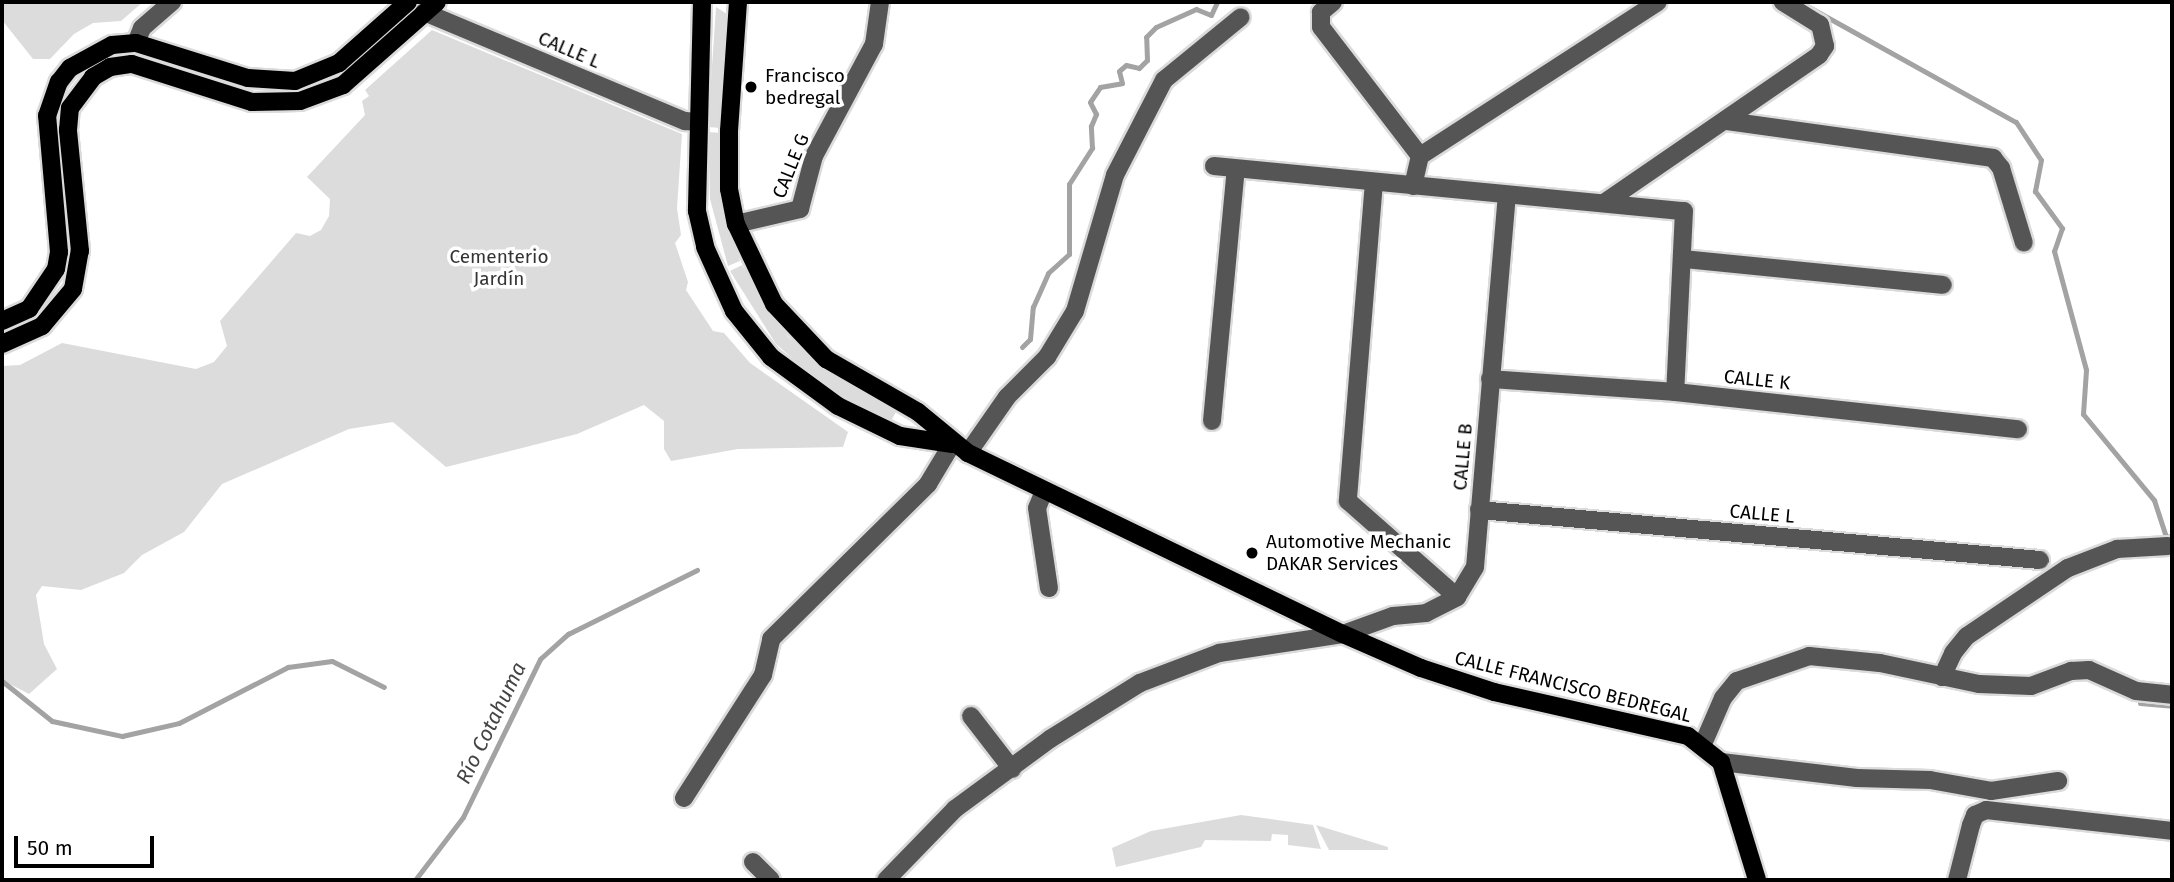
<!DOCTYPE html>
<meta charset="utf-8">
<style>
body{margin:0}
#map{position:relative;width:2174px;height:882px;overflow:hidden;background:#fff;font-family:"Fira Sans",sans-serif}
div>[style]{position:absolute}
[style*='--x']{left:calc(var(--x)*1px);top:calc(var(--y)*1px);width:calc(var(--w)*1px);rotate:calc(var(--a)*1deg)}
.green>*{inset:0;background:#dcdcdc}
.stream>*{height:5px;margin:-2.5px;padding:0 2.5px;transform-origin:2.5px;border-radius:2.5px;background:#a3a3a3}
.roads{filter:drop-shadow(2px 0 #dbdbdb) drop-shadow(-2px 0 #dbdbdb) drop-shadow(0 2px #dbdbdb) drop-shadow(0 -2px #dbdbdb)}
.minor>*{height:18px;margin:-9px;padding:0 9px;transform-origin:9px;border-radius:9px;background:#555}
.major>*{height:18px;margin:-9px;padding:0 9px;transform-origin:9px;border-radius:9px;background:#000}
.dots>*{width:19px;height:19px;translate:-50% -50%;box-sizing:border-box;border:4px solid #fff;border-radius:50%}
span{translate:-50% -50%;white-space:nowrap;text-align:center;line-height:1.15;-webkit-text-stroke:7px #fff;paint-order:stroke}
.street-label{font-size:19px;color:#000}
.poi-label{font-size:19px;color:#000}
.left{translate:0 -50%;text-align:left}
.park-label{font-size:19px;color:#333}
.water-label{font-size:21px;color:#444;font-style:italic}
.frame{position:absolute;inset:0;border:4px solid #000;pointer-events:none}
.scale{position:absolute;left:14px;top:836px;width:140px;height:32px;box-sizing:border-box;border:4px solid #000;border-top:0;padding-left:9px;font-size:21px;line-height:24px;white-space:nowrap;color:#000;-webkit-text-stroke:5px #fff;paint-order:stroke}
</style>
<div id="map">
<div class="green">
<i style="clip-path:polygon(2px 2px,143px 2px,121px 21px,93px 23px,74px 34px,50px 59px,33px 59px,2px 20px)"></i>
<i style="clip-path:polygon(716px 7px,730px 16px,721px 128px,708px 127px)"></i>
<i style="clip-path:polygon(432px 30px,682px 134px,677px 208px,681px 235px,675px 243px,688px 282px,686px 290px,713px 331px,724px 333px,750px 363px,848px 432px,843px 447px,738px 449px,671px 461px,664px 449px,664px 421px,644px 405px,577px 434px,446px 467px,393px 422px,349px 429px,222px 484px,184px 532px,142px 555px,124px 573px,81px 590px,42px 586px,36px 595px,44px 644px,57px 669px,29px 694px,2px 680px,2px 366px,20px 365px,62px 343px,196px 369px,214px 362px,227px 346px,220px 321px,296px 233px,310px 236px,321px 230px,329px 216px,330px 199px,307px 177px,365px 115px,362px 101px,369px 96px,365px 90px)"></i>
<i style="clip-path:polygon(708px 132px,721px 133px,722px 194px,740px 261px,728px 266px,710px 199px)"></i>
<i style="clip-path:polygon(742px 265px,788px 337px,833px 376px,897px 410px,890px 423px,821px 383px,776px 344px,730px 271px)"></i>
<i style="clip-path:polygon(1241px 815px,1313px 825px,1321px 849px,1288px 845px,1288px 835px,1272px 834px,1271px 841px,1205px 840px,1201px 847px,1116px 867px,1112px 848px,1151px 831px)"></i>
<i style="clip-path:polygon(1316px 825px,1388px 847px,1388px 850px,1329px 850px)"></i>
</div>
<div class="stream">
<i style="--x:1800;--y:2;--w:247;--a:29.1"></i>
<i style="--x:2016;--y:122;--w:45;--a:56.7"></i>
<i style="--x:2041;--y:160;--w:32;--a:101"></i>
<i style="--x:2035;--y:191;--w:46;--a:53.9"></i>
<i style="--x:2062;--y:228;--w:24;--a:109"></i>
<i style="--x:2054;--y:251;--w:123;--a:74.9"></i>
<i style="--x:2086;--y:370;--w:44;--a:93.9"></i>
<i style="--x:2083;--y:414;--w:112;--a:50.5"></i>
<i style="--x:2154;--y:500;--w:39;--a:72"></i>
<i style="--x:2166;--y:537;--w:6;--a:-9"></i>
<i style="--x:1022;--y:347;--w:11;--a:-45"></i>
<i style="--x:1030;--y:339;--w:32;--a:-85"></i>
<i style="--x:1033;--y:307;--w:37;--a:-66"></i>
<i style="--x:1048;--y:273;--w:28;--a:-42"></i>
<i style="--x:1069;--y:254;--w:70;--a:-90"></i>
<i style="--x:1069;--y:184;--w:43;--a:-57.4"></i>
<i style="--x:1092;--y:148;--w:22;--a:-93"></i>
<i style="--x:1091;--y:126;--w:13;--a:-67"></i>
<i style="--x:1096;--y:114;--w:13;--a:-117"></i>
<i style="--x:1090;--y:102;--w:18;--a:-56"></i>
<i style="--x:1100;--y:87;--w:22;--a:-10"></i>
<i style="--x:1122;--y:83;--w:12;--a:-104"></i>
<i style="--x:1119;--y:71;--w:9;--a:-41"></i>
<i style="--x:1126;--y:65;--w:13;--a:13"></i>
<i style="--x:1139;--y:68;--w:11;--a:-45"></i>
<i style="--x:1147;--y:60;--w:23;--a:-92"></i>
<i style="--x:1146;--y:37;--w:14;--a:-45"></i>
<i style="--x:1156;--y:27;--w:44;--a:-24.2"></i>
<i style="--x:1196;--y:9;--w:16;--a:22"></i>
<i style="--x:1211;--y:15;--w:14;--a:-65"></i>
<i style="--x:2;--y:681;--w:64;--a:38.7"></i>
<i style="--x:52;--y:721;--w:72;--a:12.1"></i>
<i style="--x:122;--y:736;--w:58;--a:-12.8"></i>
<i style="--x:179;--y:723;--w:123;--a:-27.2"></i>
<i style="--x:288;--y:667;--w:44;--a:-7.8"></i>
<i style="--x:332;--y:661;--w:58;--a:26.6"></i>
<i style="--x:2140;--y:703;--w:32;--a:5"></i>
<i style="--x:415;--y:880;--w:79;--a:-52.7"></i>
<i style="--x:463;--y:817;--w:176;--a:-64"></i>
<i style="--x:540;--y:659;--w:38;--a:-42"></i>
<i style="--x:568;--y:634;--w:144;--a:-26.4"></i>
</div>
<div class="roads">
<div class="minor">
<i style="--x:1333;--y:2;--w:16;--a:140"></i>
<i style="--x:1321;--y:12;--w:15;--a:90"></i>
<i style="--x:1321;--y:27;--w:163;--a:52.5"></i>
<i style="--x:424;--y:12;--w:283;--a:22.7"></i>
<i style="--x:685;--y:121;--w:13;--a:4"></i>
<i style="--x:136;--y:43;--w:16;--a:-68"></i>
<i style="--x:142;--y:28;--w:40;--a:-41"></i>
<i style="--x:1727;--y:121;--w:269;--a:7.9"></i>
<i style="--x:1993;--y:158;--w:13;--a:51"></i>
<i style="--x:2001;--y:168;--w:78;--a:73"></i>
<i style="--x:1214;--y:166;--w:472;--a:5.5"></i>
<i style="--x:1684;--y:211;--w:181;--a:92.8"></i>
<i style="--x:1374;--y:182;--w:320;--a:94.7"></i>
<i style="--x:1348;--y:501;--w:145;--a:41.4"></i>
<i style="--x:1413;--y:186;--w:31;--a:-77"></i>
<i style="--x:1420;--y:156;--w:283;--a:-32.9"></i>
<i style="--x:1604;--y:203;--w:261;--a:-34.5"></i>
<i style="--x:1819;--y:55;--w:11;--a:-56"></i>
<i style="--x:1825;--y:46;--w:22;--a:-103"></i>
<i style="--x:1820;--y:25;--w:44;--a:-148.1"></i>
<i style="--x:736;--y:224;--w:66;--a:-13.2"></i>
<i style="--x:800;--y:209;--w:55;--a:-75.2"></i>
<i style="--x:814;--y:156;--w:127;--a:-61.8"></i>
<i style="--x:874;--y:44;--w:42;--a:-81.9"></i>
<i style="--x:1684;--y:259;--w:260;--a:5.7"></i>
<i style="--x:1490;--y:379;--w:185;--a:4"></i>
<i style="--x:1675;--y:392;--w:345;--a:6.2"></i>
<i style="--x:1212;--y:421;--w:253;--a:-84.6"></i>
<i style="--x:968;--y:453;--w:68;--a:-55.1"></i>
<i style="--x:1007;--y:397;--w:57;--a:-45"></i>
<i style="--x:1047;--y:357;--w:54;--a:-58.7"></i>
<i style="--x:1075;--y:311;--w:142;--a:-73.6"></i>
<i style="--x:1115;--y:175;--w:107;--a:-62.7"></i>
<i style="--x:1164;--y:80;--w:99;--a:-39.3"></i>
<i style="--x:1044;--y:491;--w:18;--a:112"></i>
<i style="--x:1037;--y:508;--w:81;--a:81.5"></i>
<i style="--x:1479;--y:510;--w:563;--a:5.09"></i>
<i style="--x:1942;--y:677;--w:26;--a:-65"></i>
<i style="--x:1953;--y:653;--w:22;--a:-51"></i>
<i style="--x:1967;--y:636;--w:122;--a:-34"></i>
<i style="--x:2068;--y:568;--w:53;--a:-21.2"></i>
<i style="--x:2117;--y:549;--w:51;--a:-3.4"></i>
<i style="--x:971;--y:716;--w:67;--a:52.3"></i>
<i style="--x:1703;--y:744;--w:50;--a:-66.5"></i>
<i style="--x:1723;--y:698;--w:22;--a:-51"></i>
<i style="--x:1737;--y:681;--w:76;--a:-19.1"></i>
<i style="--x:1809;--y:656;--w:71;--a:5.6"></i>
<i style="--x:1880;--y:663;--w:101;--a:12"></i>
<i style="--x:1979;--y:684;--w:52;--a:2.2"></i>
<i style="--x:2031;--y:686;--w:43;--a:-20.6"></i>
<i style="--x:2071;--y:671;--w:18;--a:-3"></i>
<i style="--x:2089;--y:670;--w:51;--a:24.1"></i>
<i style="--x:2136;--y:691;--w:36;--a:6"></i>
<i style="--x:1721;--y:762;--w:137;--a:6.7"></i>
<i style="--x:1857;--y:778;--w:73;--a:1.6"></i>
<i style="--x:1930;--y:780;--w:62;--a:10.2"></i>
<i style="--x:1991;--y:791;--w:68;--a:-8.5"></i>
<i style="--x:684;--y:798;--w:146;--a:-57.3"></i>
<i style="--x:763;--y:675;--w:37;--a:-77"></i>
<i style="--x:771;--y:639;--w:221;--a:-44.6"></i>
<i style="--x:928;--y:484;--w:47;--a:-59"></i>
<i style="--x:753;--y:862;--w:25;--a:45"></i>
<i style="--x:886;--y:880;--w:99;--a:-45.8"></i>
<i style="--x:955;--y:809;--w:118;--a:-36.4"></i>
<i style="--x:1050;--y:739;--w:106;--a:-31.9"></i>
<i style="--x:1140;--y:683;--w:85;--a:-20.8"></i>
<i style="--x:1219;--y:653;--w:125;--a:-8.7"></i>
<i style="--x:1343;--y:634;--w:53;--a:-19.8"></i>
<i style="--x:1393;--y:616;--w:33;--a:-5"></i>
<i style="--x:1426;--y:613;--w:35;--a:-27"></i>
<i style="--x:1457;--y:597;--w:35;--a:-59"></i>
<i style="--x:1475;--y:567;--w:372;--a:-85.1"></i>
<i style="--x:1957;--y:880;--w:57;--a:-75.7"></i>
<i style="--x:1971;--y:825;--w:11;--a:-68"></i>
<i style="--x:1975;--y:815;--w:12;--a:-24"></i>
<i style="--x:1986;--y:810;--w:187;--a:6.4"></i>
</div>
<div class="major">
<i style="--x:702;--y:2;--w:209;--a:91.4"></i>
<i style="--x:697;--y:211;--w:37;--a:77"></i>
<i style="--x:705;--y:247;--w:70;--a:65.6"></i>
<i style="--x:734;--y:311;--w:59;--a:51.2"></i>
<i style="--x:771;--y:357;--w:83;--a:36.2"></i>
<i style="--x:838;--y:406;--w:69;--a:25.8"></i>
<i style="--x:900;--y:436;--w:53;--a:8.7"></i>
<i style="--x:738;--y:2;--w:129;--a:94"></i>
<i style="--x:729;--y:131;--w:58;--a:90"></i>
<i style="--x:729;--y:189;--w:36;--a:79"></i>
<i style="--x:736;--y:224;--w:89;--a:64.6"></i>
<i style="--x:774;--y:304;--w:76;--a:46.6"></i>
<i style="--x:826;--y:359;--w:106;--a:29.9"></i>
<i style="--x:918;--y:412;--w:65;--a:39.4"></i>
<i style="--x:968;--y:453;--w:416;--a:25.8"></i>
<i style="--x:1343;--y:634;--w:85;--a:23.6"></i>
<i style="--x:1421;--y:668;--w:77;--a:18.2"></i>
<i style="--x:1494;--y:692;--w:199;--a:12.8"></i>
<i style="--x:1688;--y:736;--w:42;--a:38.2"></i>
<i style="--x:1721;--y:762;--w:123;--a:73"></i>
<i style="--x:2;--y:321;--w:30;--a:-24"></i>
<i style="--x:29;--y:309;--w:48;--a:-56"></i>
<i style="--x:56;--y:269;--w:17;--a:-80"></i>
<i style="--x:59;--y:252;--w:137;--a:-95"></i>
<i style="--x:47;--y:116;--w:36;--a:-71"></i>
<i style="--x:59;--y:82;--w:18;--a:-52"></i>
<i style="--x:70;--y:68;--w:48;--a:-28.7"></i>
<i style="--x:112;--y:45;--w:24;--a:-5"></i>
<i style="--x:136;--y:43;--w:117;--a:17.4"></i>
<i style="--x:248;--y:78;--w:47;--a:3.7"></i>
<i style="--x:295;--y:81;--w:48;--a:-22.2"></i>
<i style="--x:339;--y:63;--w:92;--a:-41.5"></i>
<i style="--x:2;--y:344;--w:44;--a:-24.2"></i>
<i style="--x:42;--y:326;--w:48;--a:-50"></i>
<i style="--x:73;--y:289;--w:39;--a:-80"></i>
<i style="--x:80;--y:251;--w:122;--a:-95.7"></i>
<i style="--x:68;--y:130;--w:22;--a:-85"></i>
<i style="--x:70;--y:108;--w:39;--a:-53"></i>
<i style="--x:93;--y:77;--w:20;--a:-30"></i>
<i style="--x:110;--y:67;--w:22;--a:-8"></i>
<i style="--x:132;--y:64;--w:126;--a:17.6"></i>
<i style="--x:252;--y:102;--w:48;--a:-1.2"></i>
<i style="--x:300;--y:101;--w:46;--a:-20.4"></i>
<i style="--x:343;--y:85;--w:125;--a:-41.4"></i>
</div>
</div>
<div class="dots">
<i style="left:751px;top:87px;background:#000"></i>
<i style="left:1252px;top:553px;background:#000"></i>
</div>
<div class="street-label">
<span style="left:569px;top:50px;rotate:23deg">CALLE L</span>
<span style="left:791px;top:166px;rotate:-68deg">CALLE G</span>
<span style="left:1757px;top:380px;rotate:6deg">CALLE K</span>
<span style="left:1463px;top:457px;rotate:-85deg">CALLE B</span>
<span style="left:1762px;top:514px;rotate:5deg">CALLE L</span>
<span style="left:1573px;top:687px;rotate:14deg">CALLE FRANCISCO BEDREGAL</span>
</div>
<div class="poi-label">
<span class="left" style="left:765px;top:87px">Francisco<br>bedregal</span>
<span class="left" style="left:1266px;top:553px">Automotive Mechanic<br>DAKAR Services</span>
</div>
<div class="park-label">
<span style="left:499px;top:268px">Cementerio<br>Jardín</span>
</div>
<div class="water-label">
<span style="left:491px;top:723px;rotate:-64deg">Río Cotahuma</span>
</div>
<div class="frame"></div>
<div class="scale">50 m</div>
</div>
